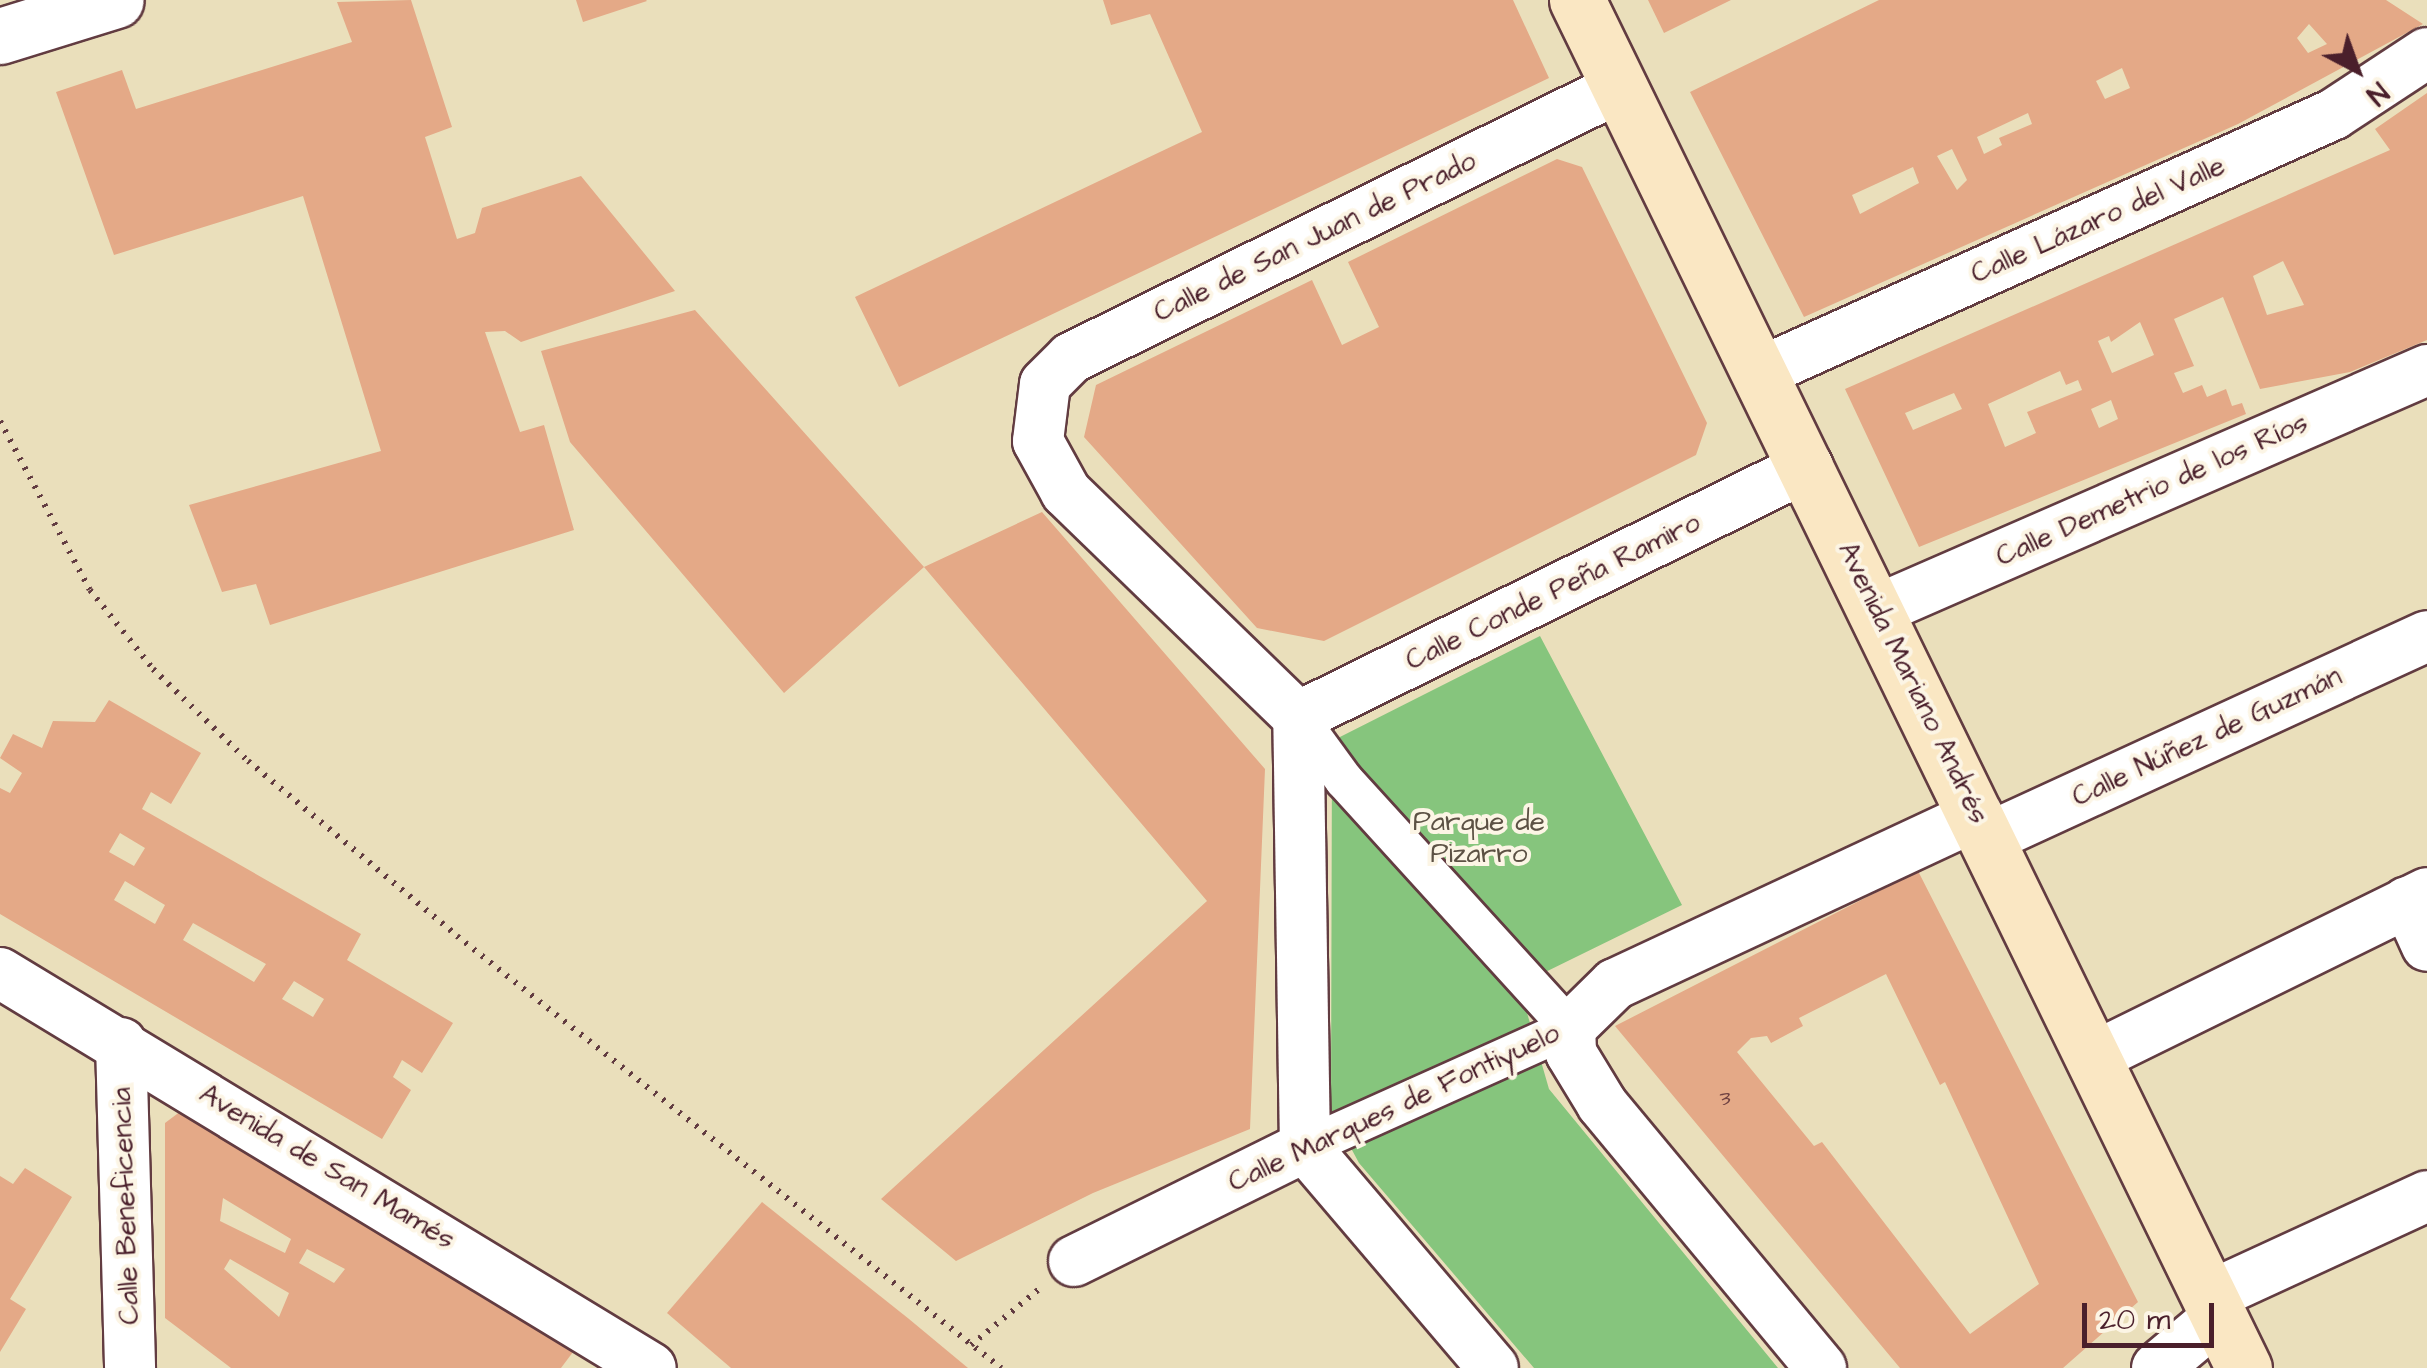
<!DOCTYPE html>
<meta charset="utf-8">
<style>
body{margin:0}
#map{position:relative;width:2427px;height:1368px;overflow:hidden;background:#eadfbb;font-family:"Architects Daughter",sans-serif}
div>[style]{position:absolute}
[style*='--x']{left:calc(var(--x)*1px);top:calc(var(--y)*1px);width:calc(var(--w)*1px);rotate:calc(var(--a)*1deg)}
.green>*{inset:0;background:#86c57d}
.building>*{inset:0;background:#e4a987}
.path>*{height:6px;margin-top:-3px;transform-origin:0;background:repeating-linear-gradient(90deg,#623c41 0 2.5px,transparent 0 10.5px)}
.roads{filter:drop-shadow(2px 0 #623c41) drop-shadow(-2px 0 #623c41) drop-shadow(0 2px #623c41) drop-shadow(0 -2px #623c41)}
.pedestrian>*{height:38px;margin:-19px;padding:0 19px;transform-origin:19px;border-radius:19px;background:#fff}
.minor>*{height:50px;margin:-25px;padding:0 25px;transform-origin:25px;border-radius:25px;background:#fff}
.tertiary>*{height:55px;margin:-27.5px;padding:0 27.5px;transform-origin:27.5px;border-radius:27.5px;background:#fff}
.secondary>*{height:55px;margin:-27.5px;padding:0 27.5px;transform-origin:27.5px;border-radius:27.5px;background:#fae7c3}
span{translate:-50% -50%;white-space:nowrap;text-align:center;line-height:1.15;-webkit-text-stroke:8px #fcf5e5;paint-order:stroke}
.number-label{font-size:22px;color:#704242}
.number-label span{-webkit-text-stroke-width:0}
.street-label{font-size:28px;color:#4a1f2b}
.park-label{font-size:28px;color:#5c5144}
.north{position:absolute;left:2307px;top:20px;width:100px;height:100px;-webkit-text-stroke:8px #fcf5e5;paint-order:stroke;rotate:139deg;font-size:28px;font-weight:700;line-height:40px;text-align:center;color:#4a1f2b}
.north::after{content:'';display:block;margin:auto;width:35px;height:45px;background:#4a1f2b;clip-path:polygon(50% 0,100% 100%,50% 72%,0 100%)}
.scale{position:absolute;left:2082px;top:1303px;width:132px;height:45px;box-sizing:border-box;border:5px solid #4a1f2b;border-top:0;padding-left:12px;font-size:30px;line-height:35px;white-space:nowrap;color:#4a1f2b;-webkit-text-stroke:8px #fcf5e5;paint-order:stroke}
</style>
<div id="map">
<div class="green">
<i style="clip-path:polygon(1540px 636px,1682px 905px,1519px 985px,1549px 1089px,1778px 1368px,1534px 1368px,1359px 1163px,1331px 1111px,1332px 741px)"></i>
</div>
<div class="building">
<i style="clip-path:polygon(411px 0,452px 127px,425px 137px,457px 239px,475px 233px,482px 208px,581px 176px,675px 291px,521px 342px,505px 331px,485px 332px,520px 432px,544px 425px,574px 530px,270px 625px,256px 584px,222px 592px,189px 505px,381px 451px,303px 196px,114px 255px,56px 92px,122px 70px,136px 109px,352px 42px,337px 2px)"></i>
<i style="clip-path:polygon(576px 0,646px 0,647px 1px,583px 22px)"></i>
<i style="clip-path:polygon(1103px 0,1513px 0,1549px 78px,899px 387px,855px 297px,1202px 132px,1150px 14px,1111px 25px)"></i>
<i style="clip-path:polygon(1648px 0,1731px 0,1664px 33px)"></i>
<i style="clip-path:polygon(evenodd,1879px 0,2386px 0,2423px 24px,2238px 124px,1804px 317px,1690px 92px,1879px 0,2309px 24px,2327px 44px,2308px 53px,2297px 38px,2309px 24px,1879px 0,2122px 68px,2130px 88px,2105px 99px,2096px 81px,2122px 68px,1879px 0,2028px 113px,2032px 124px,1999px 138px,2002px 145px,1984px 154px,1977px 137px,2028px 113px,1879px 0,1952px 149px,1967px 180px,1957px 190px,1937px 156px,1952px 149px,1879px 0,1913px 167px,1919px 183px,1860px 214px,1852px 195px,1913px 167px)"></i>
<i style="clip-path:polygon(evenodd,2427px 93px,2427px 340px,2350px 372px,2260px 389px,2223px 297px,2174px 319px,2194px 366px,2174px 373px,2183px 393px,2202px 385px,2207px 397px,2226px 389px,2232px 406px,2242px 403px,2246px 414px,1919px 547px,1845px 389px,2390px 150px,2375px 129px,2427px 93px,2283px 261px,2304px 305px,2267px 315px,2253px 276px,2283px 261px,2427px 93px,2140px 322px,2154px 355px,2112px 373px,2098px 341px,2109px 336px,2111px 342px,2140px 322px,2427px 93px,2060px 371px,2066px 385px,2078px 380px,2082px 390px,2027px 412px,2036px 433px,2005px 447px,1988px 404px,2060px 371px,2427px 93px,1954px 393px,1962px 409px,1913px 430px,1905px 413px,1954px 393px,2427px 93px,2111px 400px,2118px 419px,2099px 428px,2091px 409px,2111px 400px)"></i>
<i style="clip-path:polygon(1557px 159px,1582px 167px,1707px 423px,1696px 455px,1324px 641px,1257px 628px,1084px 437px,1096px 385px,1312px 280px,1342px 345px,1379px 327px,1348px 262px)"></i>
<i style="clip-path:polygon(695px 310px,924px 567px,1042px 512px,1265px 769px,1250px 1129px,1093px 1193px,956px 1261px,881px 1199px,1207px 901px,924px 567px,784px 693px,570px 442px,541px 351px)"></i>
<i style="clip-path:polygon(evenodd,109px 700px,201px 753px,171px 804px,151px 792px,142px 809px,361px 934px,347px 960px,453px 1023px,422px 1073px,402px 1060px,393px 1077px,411px 1090px,382px 1139px,0 914px,0 788px,10px 793px,22px 773px,0 758px,13px 734px,42px 748px,53px 721px,95px 722px,109px 700px,120px 833px,145px 848px,134px 866px,109px 852px,120px 833px,109px 700px,125px 881px,165px 905px,155px 924px,114px 900px,125px 881px,109px 700px,193px 923px,266px 964px,254px 982px,183px 940px,193px 923px,109px 700px,294px 981px,324px 999px,313px 1017px,282px 999px,294px 981px)"></i>
<i style="clip-path:polygon(evenodd,1918px 871px,2138px 1302px,2063px 1368px,1900px 1368px,1615px 1026px,1918px 871px,1886px 974px,1940px 1085px,1945px 1082px,2039px 1284px,1970px 1334px,1822px 1142px,1814px 1146px,1737px 1052px,1751px 1038px,1767px 1036px,1771px 1043px,1803px 1026px,1799px 1018px,1886px 974px)"></i>
<i style="clip-path:polygon(evenodd,185px 1108px,579px 1344px,561px 1368px,231px 1368px,165px 1318px,165px 1123px,185px 1108px,223px 1198px,291px 1239px,285px 1253px,220px 1221px,223px 1198px,185px 1108px,307px 1249px,345px 1269px,334px 1283px,299px 1263px,307px 1249px,185px 1108px,230px 1259px,289px 1293px,279px 1317px,224px 1269px,230px 1259px)"></i>
<i style="clip-path:polygon(25px 1168px,72px 1197px,10px 1299px,26px 1309px,0 1352px,0 1176px,13px 1184px)"></i>
<i style="clip-path:polygon(762px 1202px,909px 1319px,968px 1368px,731px 1368px,667px 1313px)"></i>
</div>
<div class="path">
<i style="--x:0;--y:421;--w:191;--a:62"></i>
<i style="--x:90;--y:590;--w:101;--a:51.4"></i>
<i style="--x:153;--y:669;--w:132;--a:44.1"></i>
<i style="--x:248;--y:761;--w:273;--a:39.9"></i>
<i style="--x:457;--y:936;--w:695;--a:38.45"></i>
<i style="--x:971;--y:1345;--w:87;--a:-39.4"></i>
</div>
<div class="roads">
<div class="pedestrian">
<i style="--x:1298;--y:717;--w:78;--a:53.9"></i>
<i style="--x:1344;--y:780;--w:336;--a:47.7"></i>
<i style="--x:1570;--y:1028;--w:290;--a:155.8"></i>
</div>
<div class="minor">
<i style="--x:1761;--y:372;--w:628;--a:-24.24"></i>
<i style="--x:2334;--y:114;--w:111;--a:-33.3"></i>
<i style="--x:1877;--y:610;--w:600;--a:-23.57"></i>
<i style="--x:1298;--y:717;--w:568;--a:-26.2"></i>
<i style="--x:1988;--y:838;--w:483;--a:-24.7"></i>
<i style="--x:2407;--y:902;--w:48;--a:65.6"></i>
<i style="--x:0;--y:973;--w:761;--a:31.25"></i>
<i style="--x:121;--y:1043;--w:325;--a:88.4"></i>
<i style="--x:2094;--y:1057;--w:371;--a:-26.2"></i>
<i style="--x:1305;--y:1147;--w:430;--a:-90.9"></i>
<i style="--x:1298;--y:717;--w:323;--a:-135.9"></i>
<i style="--x:1066;--y:492;--w:58;--a:-118.8"></i>
<i style="--x:1038;--y:441;--w:57;--a:-83"></i>
<i style="--x:1045;--y:384;--w:37;--a:-45"></i>
<i style="--x:1071;--y:358;--w:614;--a:-26.27"></i>
<i style="--x:1305;--y:1147;--w:290;--a:49.6"></i>
<i style="--x:1074;--y:1261;--w:258;--a:-26.3"></i>
<i style="--x:2210;--y:1296;--w:239;--a:-24.7"></i>
<i style="--x:1821;--y:1368;--w:343;--a:-129.7"></i>
<i style="--x:1602;--y:1104;--w:60;--a:-121.3"></i>
<i style="--x:1571;--y:1053;--w:25;--a:-92"></i>
<i style="--x:1570;--y:1028;--w:63;--a:-44.4"></i>
<i style="--x:1615;--y:984;--w:400;--a:-25"></i>
<i style="--x:2157;--y:1368;--w:81;--a:-40"></i>
</div>
<div class="tertiary">
<i style="--x:0;--y:36;--w:121;--a:-17.2"></i>
</div>
<div class="secondary">
<i style="--x:1577;--y:0;--w:1522;--a:64.01"></i>
</div>
</div>
<div class="number-label">
<span style="left:1725px;top:1099px">3</span>
</div>
<div class="street-label">
<span style="left:2098px;top:220px;rotate:-24deg">Calle Lázaro del Valle</span>
<span style="left:1315px;top:237px;rotate:-26deg">Calle de San Juan de Prado</span>
<span style="left:2152px;top:490px;rotate:-24deg">Calle Demetrio de los Ríos</span>
<span style="left:1553px;top:592px;rotate:-26deg">Calle Conde Peña Ramiro</span>
<span style="left:1913px;top:683px;rotate:64deg">Avenida Mariano Andrés</span>
<span style="left:2207px;top:737px;rotate:-25deg">Calle Núñez de Guzmán</span>
<span style="left:1394px;top:1108px;rotate:-25deg">Calle Marques de Fontiyuelo</span>
<span style="left:327px;top:1167px;rotate:31deg">Avenida de San Mamés</span>
<span style="left:126px;top:1206px;rotate:-92deg">Calle Beneficencia</span>
</div>
<div class="park-label">
<span style="left:1479px;top:838px">Parque de<br>Pizarro</span>
</div>
<div class="north">N</div>
<div class="scale">20 m</div>
</div>
